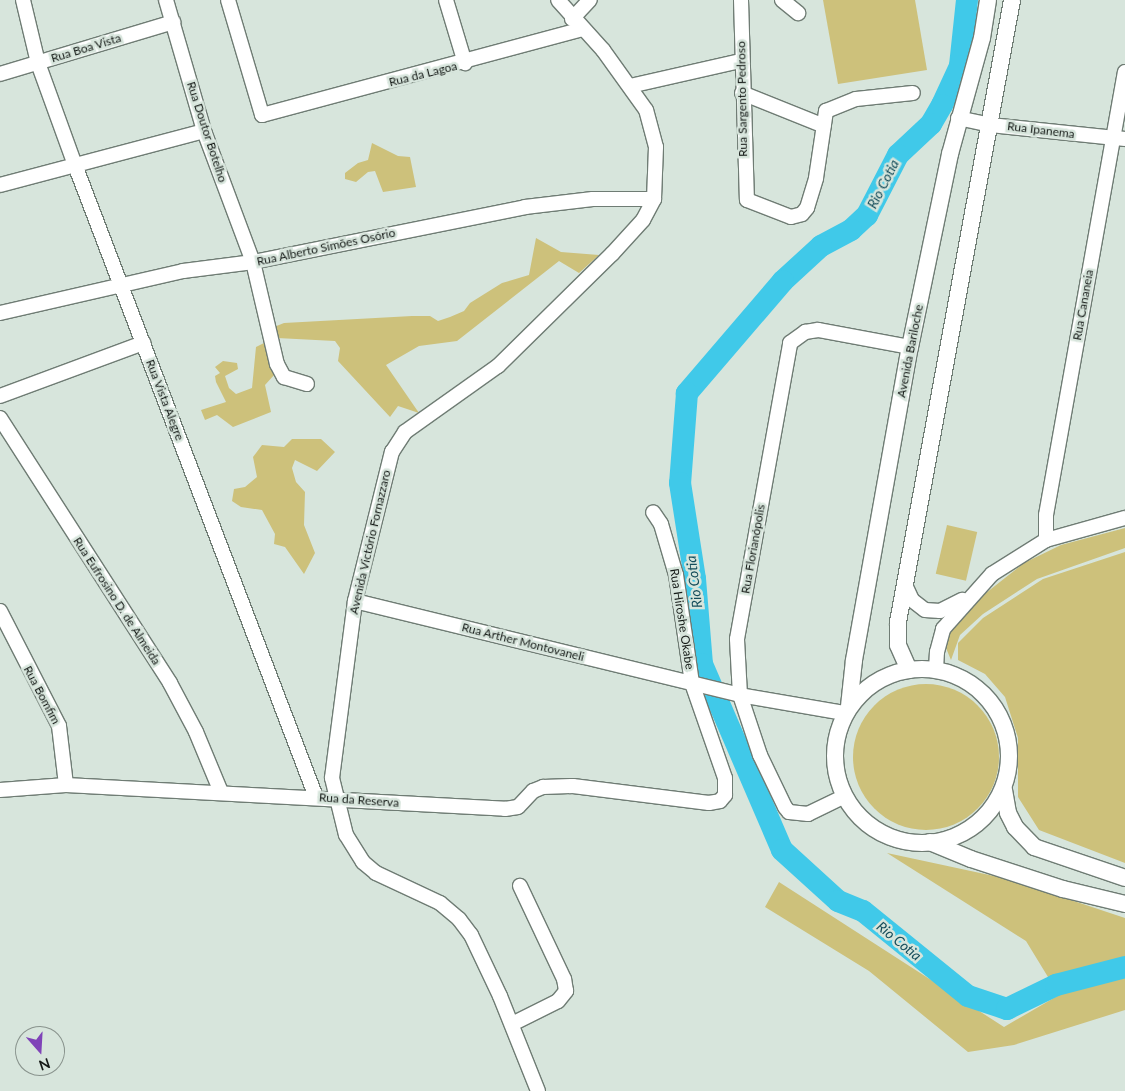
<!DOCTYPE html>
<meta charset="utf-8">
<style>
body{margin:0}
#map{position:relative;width:1125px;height:1091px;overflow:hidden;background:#d7e5dc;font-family:Lato,sans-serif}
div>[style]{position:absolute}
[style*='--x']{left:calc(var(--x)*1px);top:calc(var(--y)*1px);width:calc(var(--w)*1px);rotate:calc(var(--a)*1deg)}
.green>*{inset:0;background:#cdc17b;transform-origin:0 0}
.round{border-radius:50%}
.river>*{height:22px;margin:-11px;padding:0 11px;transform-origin:11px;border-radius:11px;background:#40c9e9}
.roads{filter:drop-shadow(1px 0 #6f7c74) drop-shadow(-1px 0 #6f7c74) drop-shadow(0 1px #6f7c74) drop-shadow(0 -1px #6f7c74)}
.minor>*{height:14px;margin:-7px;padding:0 7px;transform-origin:7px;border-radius:7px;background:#fff}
.major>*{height:16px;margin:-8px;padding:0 8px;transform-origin:8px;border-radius:8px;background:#fff}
.major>.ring{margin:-8px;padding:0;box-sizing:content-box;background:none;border:16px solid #fff;border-radius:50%}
span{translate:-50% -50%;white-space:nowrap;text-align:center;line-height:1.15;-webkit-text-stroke:5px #d7e5dc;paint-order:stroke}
.street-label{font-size:12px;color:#141916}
.water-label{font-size:14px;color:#154d5b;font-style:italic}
.north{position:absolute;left:15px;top:1026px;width:50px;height:50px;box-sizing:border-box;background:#d7e5dc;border:1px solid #89938d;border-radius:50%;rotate:161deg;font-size:14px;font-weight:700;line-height:20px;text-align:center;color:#141916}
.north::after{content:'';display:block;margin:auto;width:18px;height:22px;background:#7f43b8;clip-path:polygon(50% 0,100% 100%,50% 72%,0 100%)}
</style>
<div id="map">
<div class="green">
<i style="clip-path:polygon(823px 0,915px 0,927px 70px,838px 84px)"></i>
<i style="clip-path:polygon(372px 143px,398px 156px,410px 157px,416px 187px,383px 192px,375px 171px,368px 172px,356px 182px,345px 179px,345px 173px,358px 163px,368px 160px)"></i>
<i style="clip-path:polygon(536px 238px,561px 252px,599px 255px,579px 273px,559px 261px,457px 341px,419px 346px,386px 365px,419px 413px,398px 406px,390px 417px,338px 361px,340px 348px,335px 341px,277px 338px,274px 327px,284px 323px,412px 316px,430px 316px,438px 321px,450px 317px,464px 311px,470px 303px,502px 283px,529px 275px)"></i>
<i style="clip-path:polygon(268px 341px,275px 374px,265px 385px,271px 412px,233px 427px,217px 415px,205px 420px,201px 410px,226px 402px,216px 382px,215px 376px,220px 373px,215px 367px,223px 361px,237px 363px,238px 369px,225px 376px,229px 388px,236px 394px,252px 388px,256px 347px)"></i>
<i style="clip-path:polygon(292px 439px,321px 439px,335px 452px,317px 471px,295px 460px,292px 468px,296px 482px,305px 492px,304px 525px,315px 553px,304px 574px,285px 547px,274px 544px,275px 534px,262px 510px,241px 507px,232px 501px,234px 489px,245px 487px,257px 477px,253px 457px,262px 445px,284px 447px)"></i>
<i style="left:947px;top:525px;width:31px;height:50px;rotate:13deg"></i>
<i style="clip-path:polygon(1125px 528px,1125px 548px,1037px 579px,983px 614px,960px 635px,951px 660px,943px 641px,972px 604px,1024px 563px,1061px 545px)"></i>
<i style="clip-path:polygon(1125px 552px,1125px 863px,1039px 830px,1018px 797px,1018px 738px,1005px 697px,985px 674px,958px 660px,958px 643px,983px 618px,1043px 579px)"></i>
<i class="round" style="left:853px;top:684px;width:146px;height:146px"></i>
<i style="clip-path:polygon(887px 853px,1008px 879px,1125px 918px,1125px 1010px,1014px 1045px,968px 1052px,869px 971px,765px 907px,779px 882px,1004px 1027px,1059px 995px,1026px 941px)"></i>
</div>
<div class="river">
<i style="--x:967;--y:0;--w:66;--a:96.1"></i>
<i style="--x:960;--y:66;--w:43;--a:114.8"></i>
<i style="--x:942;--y:105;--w:22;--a:120"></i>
<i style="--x:931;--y:124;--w:45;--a:136.8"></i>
<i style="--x:898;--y:155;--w:68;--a:117.3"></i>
<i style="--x:867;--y:215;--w:22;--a:137"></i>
<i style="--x:851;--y:230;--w:34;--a:152"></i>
<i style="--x:821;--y:246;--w:52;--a:137.4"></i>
<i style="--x:783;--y:281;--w:148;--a:130.6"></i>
<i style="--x:687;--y:393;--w:90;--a:94.4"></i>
<i style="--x:680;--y:483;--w:97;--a:81.1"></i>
<i style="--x:695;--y:579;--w:85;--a:85.3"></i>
<i style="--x:702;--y:664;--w:202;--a:66.7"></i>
<i style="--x:782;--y:850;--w:76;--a:42.3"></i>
<i style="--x:838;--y:901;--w:27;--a:22"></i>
<i style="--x:863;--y:911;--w:135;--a:39"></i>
<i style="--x:968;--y:996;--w:41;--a:18.4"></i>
<i style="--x:1007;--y:1009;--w:55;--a:-26.1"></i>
<i style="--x:1056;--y:985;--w:71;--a:-14.6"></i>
</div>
<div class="roads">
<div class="minor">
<i style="--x:23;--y:0;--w:65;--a:76.6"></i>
<i style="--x:38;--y:63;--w:109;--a:70.1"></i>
<i style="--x:75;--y:165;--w:676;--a:69.13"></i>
<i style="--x:166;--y:0;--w:136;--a:73.8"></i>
<i style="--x:204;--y:131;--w:140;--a:69.5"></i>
<i style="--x:253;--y:262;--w:105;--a:76.8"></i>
<i style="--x:277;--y:364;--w:15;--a:62"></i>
<i style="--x:284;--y:377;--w:24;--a:17"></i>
<i style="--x:228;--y:0;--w:120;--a:73.5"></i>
<i style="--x:262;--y:115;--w:332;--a:-15"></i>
<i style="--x:446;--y:0;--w:66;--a:73.2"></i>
<i style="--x:741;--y:0;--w:200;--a:88.3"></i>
<i style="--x:747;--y:200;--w:47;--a:21.1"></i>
<i style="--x:791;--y:217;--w:11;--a:-15"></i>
<i style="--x:802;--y:214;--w:8;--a:-50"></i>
<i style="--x:807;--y:208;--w:31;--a:-73"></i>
<i style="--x:816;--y:178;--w:68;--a:-81.5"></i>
<i style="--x:826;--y:111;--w:32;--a:-22"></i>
<i style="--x:856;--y:99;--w:57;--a:-6"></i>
<i style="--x:782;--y:0;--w:21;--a:39"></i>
<i style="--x:572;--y:19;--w:26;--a:-47"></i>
<i style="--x:0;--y:74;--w:181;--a:-16.7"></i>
<i style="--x:630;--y:86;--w:113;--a:-12.8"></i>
<i style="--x:742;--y:93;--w:88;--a:21.9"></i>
<i style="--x:958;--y:118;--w:33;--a:12"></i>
<i style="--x:990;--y:125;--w:136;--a:5.9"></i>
<i style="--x:0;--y:185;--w:211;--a:-14.8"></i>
<i style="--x:0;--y:313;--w:188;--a:-12.9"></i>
<i style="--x:183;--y:271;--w:71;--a:-7.3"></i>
<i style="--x:253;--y:262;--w:278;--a:-11.4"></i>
<i style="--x:525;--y:207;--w:68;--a:-6.7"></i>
<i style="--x:593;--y:199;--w:61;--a:0"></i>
<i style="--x:0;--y:396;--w:153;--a:-20.3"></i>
<i style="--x:0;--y:418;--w:315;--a:57.3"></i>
<i style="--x:170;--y:683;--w:55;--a:62"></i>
<i style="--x:196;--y:732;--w:65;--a:67.4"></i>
<i style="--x:1046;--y:540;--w:25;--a:-90"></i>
<i style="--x:1046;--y:515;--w:450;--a:-79.9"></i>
<i style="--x:906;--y:587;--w:14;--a:65"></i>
<i style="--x:912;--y:600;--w:16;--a:38"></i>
<i style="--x:925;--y:610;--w:15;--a:4"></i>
<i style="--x:940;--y:611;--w:25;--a:-27"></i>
<i style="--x:355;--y:601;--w:396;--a:13.7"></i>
<i style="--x:740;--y:695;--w:106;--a:9.8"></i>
<i style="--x:0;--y:611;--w:129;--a:62.8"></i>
<i style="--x:59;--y:726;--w:59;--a:83.2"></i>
<i style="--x:936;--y:670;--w:18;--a:-87"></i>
<i style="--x:937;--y:652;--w:24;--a:-75"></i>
<i style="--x:943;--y:629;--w:74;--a:-48.3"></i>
<i style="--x:992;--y:574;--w:64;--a:-32.2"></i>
<i style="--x:1046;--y:540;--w:82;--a:-15.6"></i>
<i style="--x:0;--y:790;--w:66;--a:-4.3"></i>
<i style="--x:66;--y:785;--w:440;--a:3.1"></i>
<i style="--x:505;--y:809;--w:13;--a:-9"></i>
<i style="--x:518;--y:807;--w:22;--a:-47"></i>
<i style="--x:533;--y:791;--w:11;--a:-22"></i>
<i style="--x:543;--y:787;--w:30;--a:-2"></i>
<i style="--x:573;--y:786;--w:137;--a:7.1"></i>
<i style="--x:709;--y:803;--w:11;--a:-10"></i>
<i style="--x:720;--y:801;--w:8;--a:-50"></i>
<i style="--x:725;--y:795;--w:17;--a:-90"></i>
<i style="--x:725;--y:778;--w:101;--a:-109.2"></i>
<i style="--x:692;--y:683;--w:109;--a:-98.4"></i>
<i style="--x:676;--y:575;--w:53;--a:-106.4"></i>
<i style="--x:661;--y:524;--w:14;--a:-124"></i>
<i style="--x:845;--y:796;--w:41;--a:154.1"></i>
<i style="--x:808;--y:814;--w:19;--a:-174"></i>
<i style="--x:789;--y:812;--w:6;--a:-129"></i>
<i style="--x:785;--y:807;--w:58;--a:-115.7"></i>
<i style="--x:760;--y:755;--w:63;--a:-108.4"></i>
<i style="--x:740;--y:695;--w:56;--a:-93.1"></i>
<i style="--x:737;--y:639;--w:301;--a:-79.8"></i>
<i style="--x:790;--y:343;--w:19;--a:-36"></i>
<i style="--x:805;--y:332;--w:13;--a:-9"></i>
<i style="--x:818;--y:330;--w:94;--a:10.5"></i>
<i style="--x:512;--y:1024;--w:51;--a:-26.6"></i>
<i style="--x:558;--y:1001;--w:13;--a:-51"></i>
<i style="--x:566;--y:991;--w:12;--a:-99"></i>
<i style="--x:564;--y:979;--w:103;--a:-115.3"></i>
<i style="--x:538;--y:1091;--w:102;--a:-111.8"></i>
<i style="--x:500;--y:996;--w:68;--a:-115.4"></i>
<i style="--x:471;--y:935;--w:20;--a:-127"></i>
<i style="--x:459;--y:919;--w:25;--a:-140"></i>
<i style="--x:440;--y:903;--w:71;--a:-154.9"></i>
<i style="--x:376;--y:873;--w:17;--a:-140"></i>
<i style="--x:363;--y:862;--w:32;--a:-122"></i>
<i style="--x:346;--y:835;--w:59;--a:-103.8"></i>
<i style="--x:332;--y:778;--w:178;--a:-82.6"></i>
<i style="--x:355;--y:601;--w:154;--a:-76.1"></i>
<i style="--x:392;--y:452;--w:24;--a:-57"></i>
<i style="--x:405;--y:432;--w:114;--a:-35.4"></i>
<i style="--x:498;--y:366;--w:160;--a:-44.5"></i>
<i style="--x:612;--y:254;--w:46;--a:-47.6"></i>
<i style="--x:643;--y:220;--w:24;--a:-62"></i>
<i style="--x:654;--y:199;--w:52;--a:-87.8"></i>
<i style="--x:656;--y:147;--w:38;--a:-105"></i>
<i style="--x:646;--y:110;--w:74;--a:-125.6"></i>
<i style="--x:603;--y:50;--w:67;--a:-132"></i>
</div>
<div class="major">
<i class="ring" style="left:835px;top:669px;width:158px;height:158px"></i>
<i style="--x:909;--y:670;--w:27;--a:-114"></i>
<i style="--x:898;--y:645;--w:23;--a:-90"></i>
<i style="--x:898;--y:622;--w:632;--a:-79.61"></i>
<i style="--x:849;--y:706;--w:46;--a:-83.8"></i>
<i style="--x:854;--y:660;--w:318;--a:-79.9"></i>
<i style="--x:910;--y:347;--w:197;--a:-78.3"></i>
<i style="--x:950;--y:154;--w:120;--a:-74.6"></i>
<i style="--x:982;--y:38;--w:38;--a:-81"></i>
<i style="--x:1004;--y:790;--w:23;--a:80"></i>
<i style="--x:1008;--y:813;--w:16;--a:63"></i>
<i style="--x:1015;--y:827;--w:28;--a:46"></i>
<i style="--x:1034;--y:847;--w:96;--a:18.8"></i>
<i style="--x:930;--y:842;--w:44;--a:22.5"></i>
<i style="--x:971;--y:859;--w:97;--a:18.1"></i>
<i style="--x:1063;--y:889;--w:64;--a:13.6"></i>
</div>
</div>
<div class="street-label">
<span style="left:86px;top:48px;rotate:-17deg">Rua Boa Vista</span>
<span style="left:423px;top:74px;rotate:-14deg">Rua da Lagoa</span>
<span style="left:742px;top:99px;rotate:-91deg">Rua Sargento Pedroso</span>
<span style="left:1041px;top:130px;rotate:7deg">Rua Ipanema</span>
<span style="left:207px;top:132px;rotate:72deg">Rua Doutor Botelho</span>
<span style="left:326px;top:247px;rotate:-12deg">Rua Alberto Simões Osório</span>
<span style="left:1083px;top:305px;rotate:-80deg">Rua Cananeia</span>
<span style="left:910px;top:351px;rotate:-79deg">Avenida Bariloche</span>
<span style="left:165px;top:400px;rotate:69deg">Rua Vista Alegre</span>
<span style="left:370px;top:542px;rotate:-77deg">Avenida Victório Fornazzaro</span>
<span style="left:753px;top:549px;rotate:-80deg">Rua Florianópolis</span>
<span style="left:117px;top:601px;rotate:57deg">Rua Eufrosino D. de Almeida</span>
<span style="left:682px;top:619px;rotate:81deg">Rua Hiroshe Okabe</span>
<span style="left:523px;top:642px;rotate:14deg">Rua Arther Montovaneli</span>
<span style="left:42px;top:695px;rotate:62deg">Rua Bomfim</span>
<span style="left:359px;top:800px;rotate:4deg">Rua da Reserva</span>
</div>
<div class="water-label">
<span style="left:883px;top:184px;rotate:-63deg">Rio Cotia</span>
<span style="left:694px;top:582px;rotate:-97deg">Rio Cotia</span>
<span style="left:899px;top:941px;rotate:39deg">Rio Cotia</span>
</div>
<div class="north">N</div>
</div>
